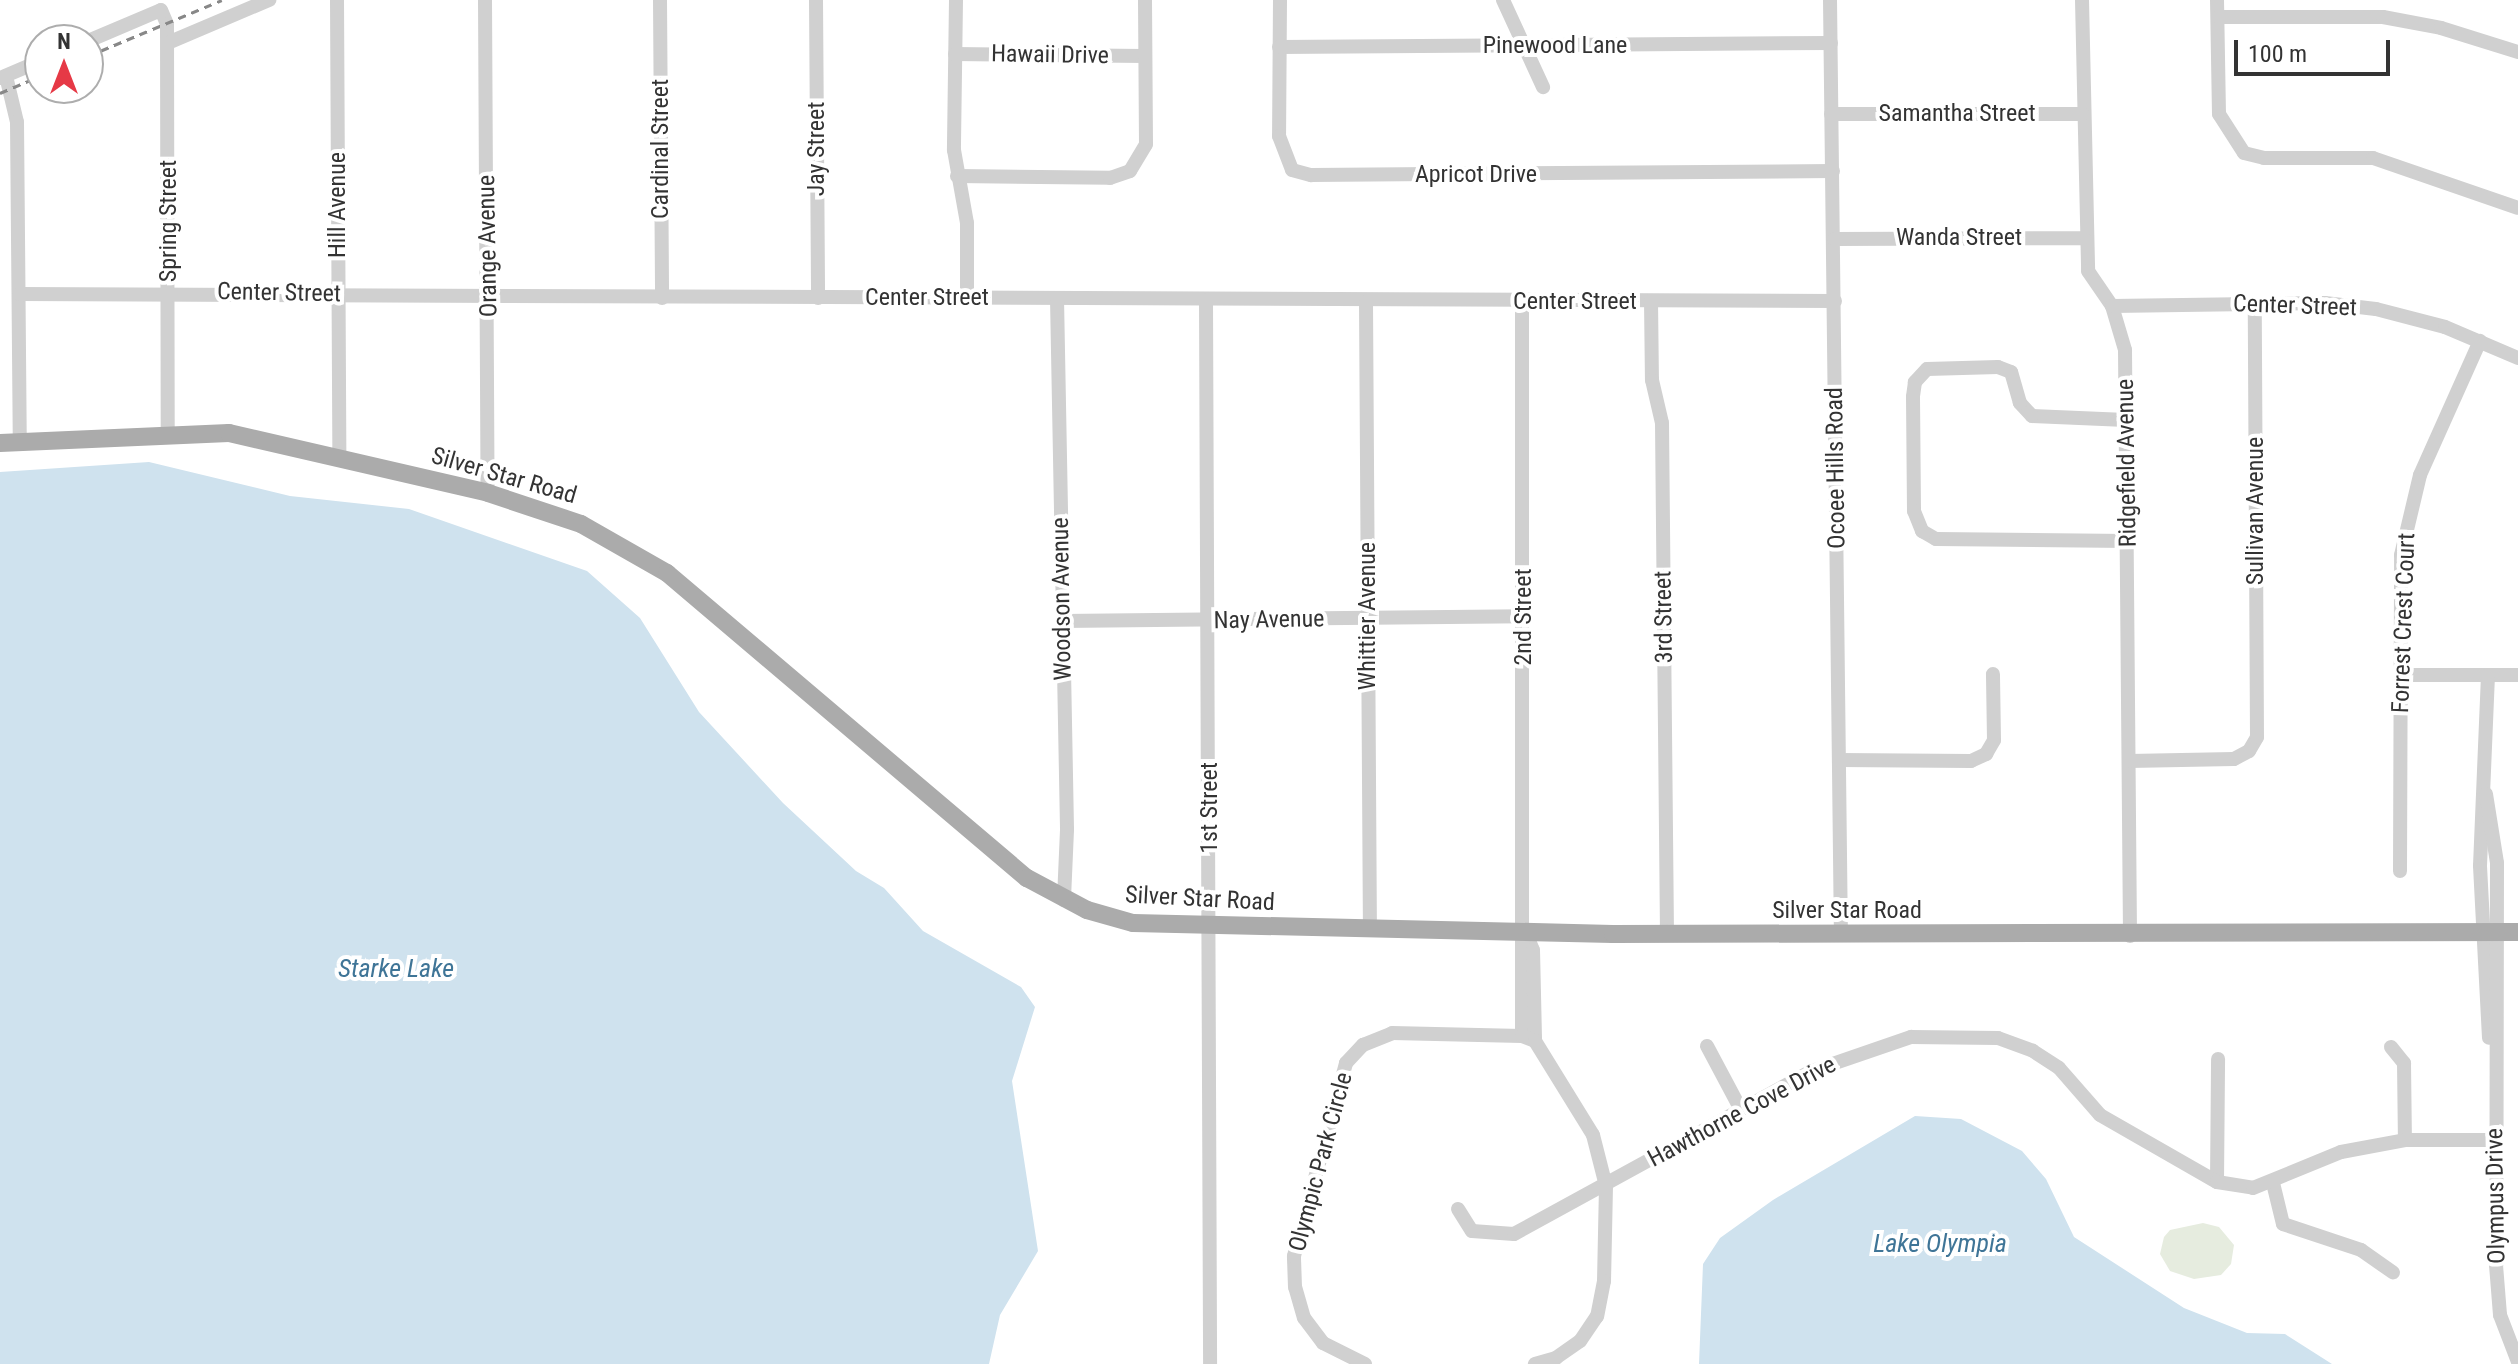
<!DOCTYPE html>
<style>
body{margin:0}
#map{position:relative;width:2518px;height:1364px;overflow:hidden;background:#fff;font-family:"Roboto Condensed",sans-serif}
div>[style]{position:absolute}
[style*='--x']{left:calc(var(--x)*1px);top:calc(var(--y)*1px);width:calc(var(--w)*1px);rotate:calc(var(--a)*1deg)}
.green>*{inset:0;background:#e6ecdf}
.water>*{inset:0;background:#cfe2ee}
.minor>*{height:14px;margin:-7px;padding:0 7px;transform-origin:7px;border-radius:7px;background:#d0d0d0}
.major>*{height:18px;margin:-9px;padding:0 9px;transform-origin:9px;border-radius:9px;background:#ababab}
.rail>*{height:3px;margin-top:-1.5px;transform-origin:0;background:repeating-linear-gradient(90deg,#888 0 8px,transparent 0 14px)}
span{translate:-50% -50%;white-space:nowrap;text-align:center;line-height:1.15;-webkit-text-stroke:8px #fff;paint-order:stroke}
.street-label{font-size:24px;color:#333}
.water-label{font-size:26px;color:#3f7597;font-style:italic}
.north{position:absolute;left:24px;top:24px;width:80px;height:80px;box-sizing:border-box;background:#fff;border:2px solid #adadad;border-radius:50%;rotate:0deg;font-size:22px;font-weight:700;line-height:32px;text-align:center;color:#333}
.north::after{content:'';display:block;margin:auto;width:28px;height:36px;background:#e63946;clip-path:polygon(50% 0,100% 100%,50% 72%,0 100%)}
.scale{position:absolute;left:2234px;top:40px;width:156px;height:36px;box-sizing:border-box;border:4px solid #333;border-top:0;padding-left:10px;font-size:24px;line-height:28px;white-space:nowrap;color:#333;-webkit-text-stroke:6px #fff;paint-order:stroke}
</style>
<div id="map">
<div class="green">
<i style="clip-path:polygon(2203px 1223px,2219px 1227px,2234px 1245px,2231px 1264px,2221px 1275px,2194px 1279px,2170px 1271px,2160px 1254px,2164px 1237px,2170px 1230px)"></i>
</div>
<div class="water">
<i style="clip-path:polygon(149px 462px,290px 496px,409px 509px,587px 571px,640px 618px,699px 712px,783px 803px,856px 871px,884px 888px,923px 931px,1021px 987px,1035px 1007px,1012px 1081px,1038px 1251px,1000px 1315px,989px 1364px,0 1364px,0 472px)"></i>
<i style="clip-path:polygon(1915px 1116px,1961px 1119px,2022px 1151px,2046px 1179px,2074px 1237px,2184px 1308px,2247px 1333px,2285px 1334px,2332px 1364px,1699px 1364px,1703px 1264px,1720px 1238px,1773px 1200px)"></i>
</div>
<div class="minor">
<i style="--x:337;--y:0;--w:458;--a:89.7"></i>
<i style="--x:485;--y:0;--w:493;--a:89.7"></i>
<i style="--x:660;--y:0;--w:298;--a:89.6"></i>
<i style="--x:816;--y:0;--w:298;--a:89.6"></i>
<i style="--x:956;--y:0;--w:150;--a:90.8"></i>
<i style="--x:954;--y:150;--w:74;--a:79.9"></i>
<i style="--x:967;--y:223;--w:76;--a:90"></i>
<i style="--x:1280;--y:0;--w:136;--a:90.4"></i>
<i style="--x:1279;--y:136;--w:36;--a:69"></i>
<i style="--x:1292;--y:170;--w:20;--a:15"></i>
<i style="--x:1311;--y:175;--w:522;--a:-0.44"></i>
<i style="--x:1503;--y:0;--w:96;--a:65.3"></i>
<i style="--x:1830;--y:0;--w:935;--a:89.33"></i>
<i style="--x:2082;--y:0;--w:271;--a:88.7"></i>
<i style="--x:2088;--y:271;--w:42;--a:55.6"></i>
<i style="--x:2112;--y:306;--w:46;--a:73.5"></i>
<i style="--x:2125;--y:350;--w:586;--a:89.51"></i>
<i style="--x:2217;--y:0;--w:114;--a:89"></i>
<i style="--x:2219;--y:114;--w:46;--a:57.3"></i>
<i style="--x:2244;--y:153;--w:21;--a:14"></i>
<i style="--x:2264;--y:158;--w:109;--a:0"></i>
<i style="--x:2373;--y:158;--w:153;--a:19"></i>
<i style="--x:2218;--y:17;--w:165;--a:0"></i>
<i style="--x:2383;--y:17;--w:59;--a:10.7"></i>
<i style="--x:2441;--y:28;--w:81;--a:17.3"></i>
<i style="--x:88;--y:41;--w:79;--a:-23"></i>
<i style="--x:161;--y:10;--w:15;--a:67"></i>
<i style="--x:167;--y:24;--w:408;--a:89.9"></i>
<i style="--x:170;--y:42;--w:108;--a:-23"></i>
<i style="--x:1279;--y:47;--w:552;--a:-0.42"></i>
<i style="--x:955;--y:54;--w:190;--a:0.6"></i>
<i style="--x:6;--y:76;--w:47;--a:76.6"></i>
<i style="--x:17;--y:122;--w:319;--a:89.5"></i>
<i style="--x:0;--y:78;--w:43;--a:-23"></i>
<i style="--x:1831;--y:114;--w:252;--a:0"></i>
<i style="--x:957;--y:176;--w:153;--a:0.7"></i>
<i style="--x:1110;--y:178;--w:21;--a:-19"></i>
<i style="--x:1130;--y:171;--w:31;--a:-59"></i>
<i style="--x:1146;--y:144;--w:144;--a:-90.4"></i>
<i style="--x:1834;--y:239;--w:250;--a:-0.2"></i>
<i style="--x:19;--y:294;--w:1816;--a:0.22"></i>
<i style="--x:1057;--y:298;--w:532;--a:88.92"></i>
<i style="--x:1067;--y:830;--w:70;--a:92.5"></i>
<i style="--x:1206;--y:300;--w:1064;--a:89.78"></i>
<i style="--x:1651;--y:301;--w:79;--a:89.3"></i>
<i style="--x:1652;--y:380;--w:44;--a:76.9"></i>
<i style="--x:1662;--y:423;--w:512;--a:89.44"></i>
<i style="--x:1366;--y:302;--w:628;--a:89.64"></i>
<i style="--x:1522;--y:302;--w:734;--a:90"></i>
<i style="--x:2112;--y:306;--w:213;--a:-0.8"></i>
<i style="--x:2325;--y:303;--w:51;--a:6.7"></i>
<i style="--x:2376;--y:309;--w:71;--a:14.6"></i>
<i style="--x:2445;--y:327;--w:79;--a:23"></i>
<i style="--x:2126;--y:420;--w:94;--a:-177.6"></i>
<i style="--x:2032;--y:416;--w:18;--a:-133"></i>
<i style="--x:2020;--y:403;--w:32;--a:-106"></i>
<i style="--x:2011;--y:372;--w:14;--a:-159"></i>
<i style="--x:1998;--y:367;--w:71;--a:178.4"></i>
<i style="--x:1927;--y:369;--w:18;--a:133"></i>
<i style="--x:1915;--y:382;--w:15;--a:98"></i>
<i style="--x:1913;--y:397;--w:114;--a:89.5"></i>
<i style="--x:1914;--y:511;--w:22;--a:68"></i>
<i style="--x:1922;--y:531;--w:16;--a:30"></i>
<i style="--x:1936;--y:539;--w:192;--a:0.6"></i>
<i style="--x:1062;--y:621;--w:462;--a:-0.6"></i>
<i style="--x:2401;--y:675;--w:117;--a:0"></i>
<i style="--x:2488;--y:675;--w:191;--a:92.4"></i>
<i style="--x:2480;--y:866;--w:172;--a:87"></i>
<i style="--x:1839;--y:760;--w:132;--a:0.4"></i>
<i style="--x:1971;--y:761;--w:17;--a:-25"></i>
<i style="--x:1986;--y:754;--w:16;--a:-60"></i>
<i style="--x:1994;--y:740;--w:66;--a:-90.9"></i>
<i style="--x:2129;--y:761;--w:105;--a:-1.1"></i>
<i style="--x:2234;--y:759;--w:17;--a:-28"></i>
<i style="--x:2249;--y:751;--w:16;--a:-60"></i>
<i style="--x:2257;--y:737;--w:433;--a:-90.3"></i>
<i style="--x:2486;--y:794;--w:70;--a:80.9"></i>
<i style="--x:2497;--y:863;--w:402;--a:90.1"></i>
<i style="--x:2496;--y:1265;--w:50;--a:85.4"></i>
<i style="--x:2500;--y:1315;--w:50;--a:69"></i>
<i style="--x:2400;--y:871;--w:316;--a:-89.8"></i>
<i style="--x:2401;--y:555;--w:82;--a:-76.6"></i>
<i style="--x:2420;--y:475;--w:147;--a:-65.9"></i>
<i style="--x:1526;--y:933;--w:18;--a:68"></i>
<i style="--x:1533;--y:950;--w:91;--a:88.7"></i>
<i style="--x:1707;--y:1046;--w:72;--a:62"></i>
<i style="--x:2391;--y:1047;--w:21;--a:51"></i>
<i style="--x:2404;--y:1063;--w:77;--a:89.3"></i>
<i style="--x:2217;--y:1182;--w:123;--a:-89.5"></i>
<i style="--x:2273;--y:1183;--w:42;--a:76.3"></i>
<i style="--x:2283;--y:1224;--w:82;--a:18.4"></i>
<i style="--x:2361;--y:1250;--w:39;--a:35"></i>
<i style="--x:1458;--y:1209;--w:26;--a:58"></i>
<i style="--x:1472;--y:1231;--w:42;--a:4.1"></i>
<i style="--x:1514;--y:1234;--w:340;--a:-28.7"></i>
<i style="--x:1812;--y:1071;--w:105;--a:-19"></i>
<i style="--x:1911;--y:1037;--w:87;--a:0.7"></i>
<i style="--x:1998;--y:1038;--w:37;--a:20"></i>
<i style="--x:2033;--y:1051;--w:31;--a:33"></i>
<i style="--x:2059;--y:1068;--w:62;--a:48.9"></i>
<i style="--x:2100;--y:1115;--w:135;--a:29.8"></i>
<i style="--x:2217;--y:1182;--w:36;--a:9"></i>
<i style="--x:2253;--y:1188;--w:95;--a:-22.2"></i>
<i style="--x:2341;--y:1152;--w:65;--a:-10.6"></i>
<i style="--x:2405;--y:1140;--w:90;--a:0"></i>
<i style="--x:1365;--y:1364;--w:47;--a:-153.4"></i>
<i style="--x:1323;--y:1343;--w:31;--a:-127"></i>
<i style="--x:1304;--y:1318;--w:32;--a:-106"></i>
<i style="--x:1295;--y:1287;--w:31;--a:-92"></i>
<i style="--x:1294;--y:1256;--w:200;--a:-74.9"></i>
<i style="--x:1346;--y:1063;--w:25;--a:-47"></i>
<i style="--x:1363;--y:1045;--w:31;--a:-22"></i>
<i style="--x:1392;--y:1033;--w:130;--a:1.3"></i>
<i style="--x:1522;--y:1036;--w:14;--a:21"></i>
<i style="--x:1535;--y:1041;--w:110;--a:58.3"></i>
<i style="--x:1593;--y:1135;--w:53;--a:75.7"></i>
<i style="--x:1606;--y:1186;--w:95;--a:91.2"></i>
<i style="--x:1604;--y:1281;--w:36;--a:101"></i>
<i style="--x:1597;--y:1316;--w:30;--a:124"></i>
<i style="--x:1580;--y:1341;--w:29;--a:145"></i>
<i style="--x:1556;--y:1358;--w:22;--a:164"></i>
</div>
<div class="major">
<i style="--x:0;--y:443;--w:229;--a:-2.5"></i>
<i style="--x:229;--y:433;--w:266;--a:13"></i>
<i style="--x:488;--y:493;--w:98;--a:18.4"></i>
<i style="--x:581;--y:524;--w:99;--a:29.7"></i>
<i style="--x:667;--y:573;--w:472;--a:40.3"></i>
<i style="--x:1027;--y:878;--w:68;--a:28.1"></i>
<i style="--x:1087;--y:910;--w:48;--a:15.8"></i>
<i style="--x:1133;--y:923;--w:480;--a:1.3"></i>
<i style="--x:1613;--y:934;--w:905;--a:-0.13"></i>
</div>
<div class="rail">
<i style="--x:88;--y:56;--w:145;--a:-22.7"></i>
<i style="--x:0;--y:93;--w:43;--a:-23"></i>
</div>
<div class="street-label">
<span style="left:1555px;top:46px">Pinewood Lane</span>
<span style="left:1050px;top:55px;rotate:1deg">Hawaii Drive</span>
<span style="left:1957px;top:114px">Samantha Street</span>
<span style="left:661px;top:149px;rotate:-90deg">Cardinal Street</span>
<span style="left:817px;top:149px;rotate:-90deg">Jay Street</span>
<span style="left:1476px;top:175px">Apricot Drive</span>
<span style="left:338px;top:205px;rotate:-90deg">Hill Avenue</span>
<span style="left:169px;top:221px;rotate:-90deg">Spring Street</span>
<span style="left:1959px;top:238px">Wanda Street</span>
<span style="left:488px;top:246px;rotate:-91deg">Orange Avenue</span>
<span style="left:279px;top:293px;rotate:1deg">Center Street</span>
<span style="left:927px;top:298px">Center Street</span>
<span style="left:1575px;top:302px">Center Street</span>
<span style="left:2295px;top:306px;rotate:2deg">Center Street</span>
<span style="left:2127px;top:463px;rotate:-91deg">Ridgefield Avenue</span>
<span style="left:1836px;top:468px;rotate:-91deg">Ocoee Hills Road</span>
<span style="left:504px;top:476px;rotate:16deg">Silver Star Road</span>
<span style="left:2256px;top:511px;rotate:-90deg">Sullivan Avenue</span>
<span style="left:1062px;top:599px;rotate:-91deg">Woodson Avenue</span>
<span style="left:1368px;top:616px;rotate:-90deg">Whittier Avenue</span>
<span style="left:1524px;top:617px;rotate:-90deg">2nd Street</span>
<span style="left:1664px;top:617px;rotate:-91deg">3rd Street</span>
<span style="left:1269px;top:620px;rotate:-1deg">Nay Avenue</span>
<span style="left:2404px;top:623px;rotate:-88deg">Forrest Crest Court</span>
<span style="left:1210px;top:808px;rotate:-90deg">1st Street</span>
<span style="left:1200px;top:899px;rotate:3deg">Silver Star Road</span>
<span style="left:1847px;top:911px">Silver Star Road</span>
<span style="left:1742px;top:1112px;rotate:-28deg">Hawthorne Cove Drive</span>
<span style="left:1321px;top:1162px;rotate:-75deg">Olympic Park Circle</span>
<span style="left:2496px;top:1196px;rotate:-91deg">Olympus Drive</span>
</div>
<div class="water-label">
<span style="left:396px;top:969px">Starke Lake</span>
<span style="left:1940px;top:1244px">Lake Olympia</span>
</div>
<div class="north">N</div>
<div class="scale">100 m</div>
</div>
